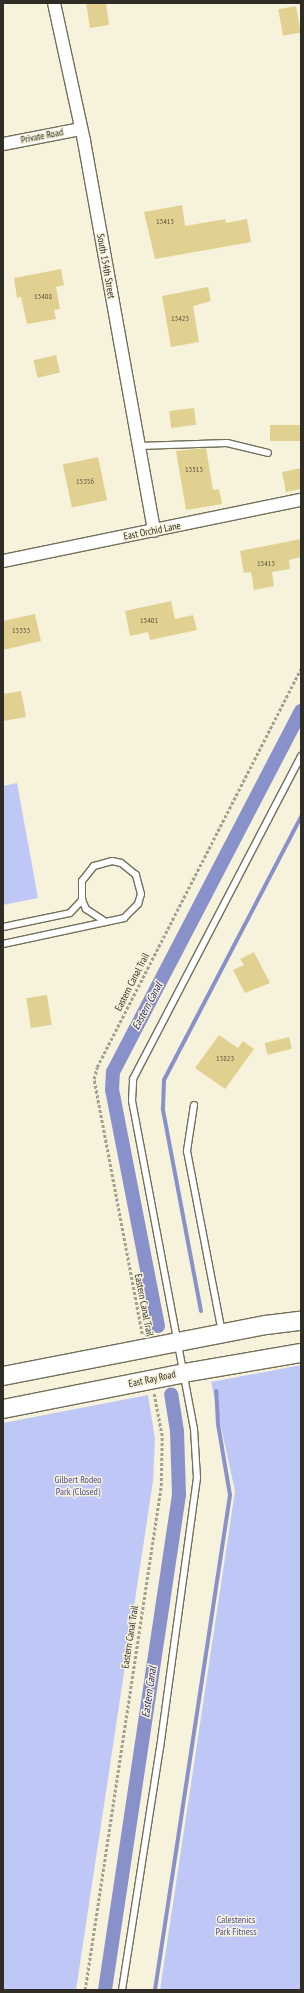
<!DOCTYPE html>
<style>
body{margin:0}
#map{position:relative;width:304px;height:1993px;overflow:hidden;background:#f7f2db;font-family:"PT Sans Narrow",sans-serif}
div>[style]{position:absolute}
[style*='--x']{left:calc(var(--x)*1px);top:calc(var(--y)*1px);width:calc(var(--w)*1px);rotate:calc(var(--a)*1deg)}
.green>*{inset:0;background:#bfc7f6}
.stream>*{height:4px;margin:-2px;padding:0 2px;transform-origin:2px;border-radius:2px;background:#8991ca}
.canal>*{height:14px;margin:-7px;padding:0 7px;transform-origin:7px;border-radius:7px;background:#8991ca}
.building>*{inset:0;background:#e0d191;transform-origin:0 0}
.path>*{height:2.5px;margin-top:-1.25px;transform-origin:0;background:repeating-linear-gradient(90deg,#a4a08f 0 3px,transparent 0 5px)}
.roads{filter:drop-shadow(1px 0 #736f5b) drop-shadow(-1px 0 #736f5b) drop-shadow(0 1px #736f5b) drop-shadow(0 -1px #736f5b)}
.service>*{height:6px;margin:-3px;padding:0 3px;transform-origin:3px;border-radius:3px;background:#fff}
.minor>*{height:12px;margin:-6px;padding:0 6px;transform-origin:6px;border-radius:6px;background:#fff}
.primary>*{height:18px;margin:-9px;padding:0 9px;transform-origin:9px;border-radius:9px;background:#fff}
span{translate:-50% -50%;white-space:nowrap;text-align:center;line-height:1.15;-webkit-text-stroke:3px #f7f2db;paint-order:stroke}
.number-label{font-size:8px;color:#5a553f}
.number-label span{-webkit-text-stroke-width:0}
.street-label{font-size:10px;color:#2e2c24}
.park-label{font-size:10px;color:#494e95}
.water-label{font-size:11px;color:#27276a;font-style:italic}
.frame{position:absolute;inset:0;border:4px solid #2e2c24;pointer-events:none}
</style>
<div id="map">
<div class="green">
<i style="clip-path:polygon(17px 783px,38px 898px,3px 905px,3px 786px)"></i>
<i style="clip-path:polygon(301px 1365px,301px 1990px,160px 1990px,235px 1491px,211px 1382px)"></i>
<i style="clip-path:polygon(148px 1395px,155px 1439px,153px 1481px,76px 1990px,3px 1990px,3px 1423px)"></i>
</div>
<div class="stream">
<i style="--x:201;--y:1311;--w:206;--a:-100.7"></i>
<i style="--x:163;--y:1109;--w:29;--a:-88"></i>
<i style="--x:164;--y:1080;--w:297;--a:-62.5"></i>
<i style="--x:155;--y:1990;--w:501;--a:-81.38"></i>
<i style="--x:230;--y:1495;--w:72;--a:-99.6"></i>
<i style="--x:218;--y:1424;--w:33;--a:-93"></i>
</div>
<div class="canal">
<i style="--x:158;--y:1326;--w:240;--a:-101"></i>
<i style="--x:112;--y:1090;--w:18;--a:-87"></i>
<i style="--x:113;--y:1072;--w:407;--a:-62.5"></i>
<i style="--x:105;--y:1990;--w:501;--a:-81.5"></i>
<i style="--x:179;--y:1495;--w:64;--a:-91.8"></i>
<i style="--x:177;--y:1431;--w:37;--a:-99"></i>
</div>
<div class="building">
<i style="clip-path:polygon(86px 3px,106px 3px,109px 25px,90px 28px)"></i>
<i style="left:296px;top:6px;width:27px;height:18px;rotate:80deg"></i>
<i style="clip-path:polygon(182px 205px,185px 226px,225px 219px,226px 223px,247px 219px,251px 242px,155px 259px,144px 212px)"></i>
<i style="clip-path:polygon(61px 269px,64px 285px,56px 287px,60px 309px,54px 310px,56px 319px,27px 324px,21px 297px,17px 298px,14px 278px)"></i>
<i style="clip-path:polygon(208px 287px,211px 301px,193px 306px,199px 342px,171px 347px,162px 296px)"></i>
<i style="left:56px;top:355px;width:18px;height:23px;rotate:77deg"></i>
<i style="left:194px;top:408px;width:17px;height:25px;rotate:83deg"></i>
<i style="left:301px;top:425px;width:16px;height:31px;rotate:90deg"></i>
<i style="clip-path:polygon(206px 448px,213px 490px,219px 489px,222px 504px,186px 510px,176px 451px)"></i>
<i style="left:98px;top:457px;width:44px;height:36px;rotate:78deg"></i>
<i style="clip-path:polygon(301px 468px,301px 489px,286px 492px,282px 472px)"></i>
<i style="clip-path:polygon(301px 539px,301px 557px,289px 560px,290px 569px,272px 572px,274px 586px,254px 590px,251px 572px,244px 573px,240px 551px)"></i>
<i style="clip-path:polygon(171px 601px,175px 619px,193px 615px,197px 630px,150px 640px,148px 632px,130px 636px,125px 611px)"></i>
<i style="clip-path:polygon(35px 614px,41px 641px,3px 650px,3px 621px)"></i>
<i style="clip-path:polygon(21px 691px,26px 717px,3px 721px,3px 694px)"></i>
<i style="clip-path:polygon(254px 952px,270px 983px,245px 993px,233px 970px,244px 965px,240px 959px)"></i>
<i style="left:47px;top:995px;width:30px;height:21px;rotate:81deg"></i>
<i style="clip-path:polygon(219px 1035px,238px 1048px,243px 1041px,254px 1049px,225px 1089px,195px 1068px)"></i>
<i style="left:289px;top:1037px;width:12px;height:25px;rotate:76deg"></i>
</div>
<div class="path">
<i style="--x:142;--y:1334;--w:259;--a:-100.7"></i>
<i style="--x:94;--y:1079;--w:12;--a:-76"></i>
<i style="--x:97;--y:1067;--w:447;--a:-62.9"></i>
<i style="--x:85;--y:1990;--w:510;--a:-81.42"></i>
<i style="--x:161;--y:1486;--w:50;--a:-88.9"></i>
<i style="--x:162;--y:1436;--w:43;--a:-100.8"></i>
</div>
<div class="roads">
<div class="service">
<i style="--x:139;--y:446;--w:88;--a:-2"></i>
<i style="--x:227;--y:443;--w:42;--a:13.7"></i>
<i style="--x:3;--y:927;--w:68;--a:-11.8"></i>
<i style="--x:70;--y:913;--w:18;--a:-47"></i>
<i style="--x:3;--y:944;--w:124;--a:-12.1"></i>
<i style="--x:124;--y:918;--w:20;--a:-45"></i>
<i style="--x:138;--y:904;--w:10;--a:-73"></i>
<i style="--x:141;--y:894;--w:20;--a:-105"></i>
<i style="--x:136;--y:875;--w:19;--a:-141"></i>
<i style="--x:121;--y:863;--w:9;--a:-167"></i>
<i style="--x:112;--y:861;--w:19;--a:164"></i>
<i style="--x:94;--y:866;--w:19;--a:129"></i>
<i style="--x:82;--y:881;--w:19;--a:90"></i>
<i style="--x:82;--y:900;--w:10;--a:66"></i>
<i style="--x:86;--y:909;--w:20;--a:33"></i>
<i style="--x:194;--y:1105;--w:47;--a:98.7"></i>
<i style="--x:187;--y:1151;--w:184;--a:79.1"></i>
<i style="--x:122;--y:1990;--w:245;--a:-81.1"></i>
<i style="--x:160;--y:1748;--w:273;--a:-82.2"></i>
<i style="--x:197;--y:1478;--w:49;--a:-93.5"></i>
<i style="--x:194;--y:1429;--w:334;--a:-100.7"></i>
<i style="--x:132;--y:1101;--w:22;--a:-87"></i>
<i style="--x:133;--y:1079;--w:364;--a:-62.5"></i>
</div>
<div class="minor">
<i style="--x:54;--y:3;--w:141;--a:77.7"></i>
<i style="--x:84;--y:141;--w:396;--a:79.8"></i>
<i style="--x:3;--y:144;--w:79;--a:-10.9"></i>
<i style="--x:3;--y:561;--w:304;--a:-11.6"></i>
</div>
<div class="primary">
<i style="--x:3;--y:1376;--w:268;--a:-11"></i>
<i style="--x:266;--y:1325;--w:35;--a:-7"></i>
<i style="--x:3;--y:1409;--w:185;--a:-11.2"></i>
<i style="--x:184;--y:1373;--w:119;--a:-9.7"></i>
</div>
</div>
<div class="number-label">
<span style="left:165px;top:222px">13415</span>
<span style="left:43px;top:297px">13408</span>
<span style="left:180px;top:319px">13425</span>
<span style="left:194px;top:470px">13515</span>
<span style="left:85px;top:482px">15356</span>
<span style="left:266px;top:564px">15415</span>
<span style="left:149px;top:621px">15401</span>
<span style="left:21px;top:631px">15333</span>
<span style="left:225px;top:1059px">13823</span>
</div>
<div class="street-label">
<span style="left:42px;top:136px;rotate:-11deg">Private Road</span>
<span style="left:106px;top:266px;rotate:80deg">South 154th Street</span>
<span style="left:152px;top:531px;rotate:-11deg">East Orchid Lane</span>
<span style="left:132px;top:982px;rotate:-63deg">Eastern Canal Trail</span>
<span style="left:144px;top:1305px;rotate:79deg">Eastern Canal Trail</span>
<span style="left:152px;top:1379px;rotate:-12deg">East Ray Road</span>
<span style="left:130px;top:1637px;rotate:-81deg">Eastern Canal Trail</span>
</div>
<div class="park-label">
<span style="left:78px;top:1485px">Gilbert Rodeo<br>Park (Closed)</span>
<span style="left:236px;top:1925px">Calestenics<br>Park Fitness</span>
</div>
<div class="water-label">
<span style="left:147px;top:1006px;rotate:-62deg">Eastern Canal</span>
<span style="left:149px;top:1692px;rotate:-82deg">Eastern Canal</span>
</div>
<div class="frame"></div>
</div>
